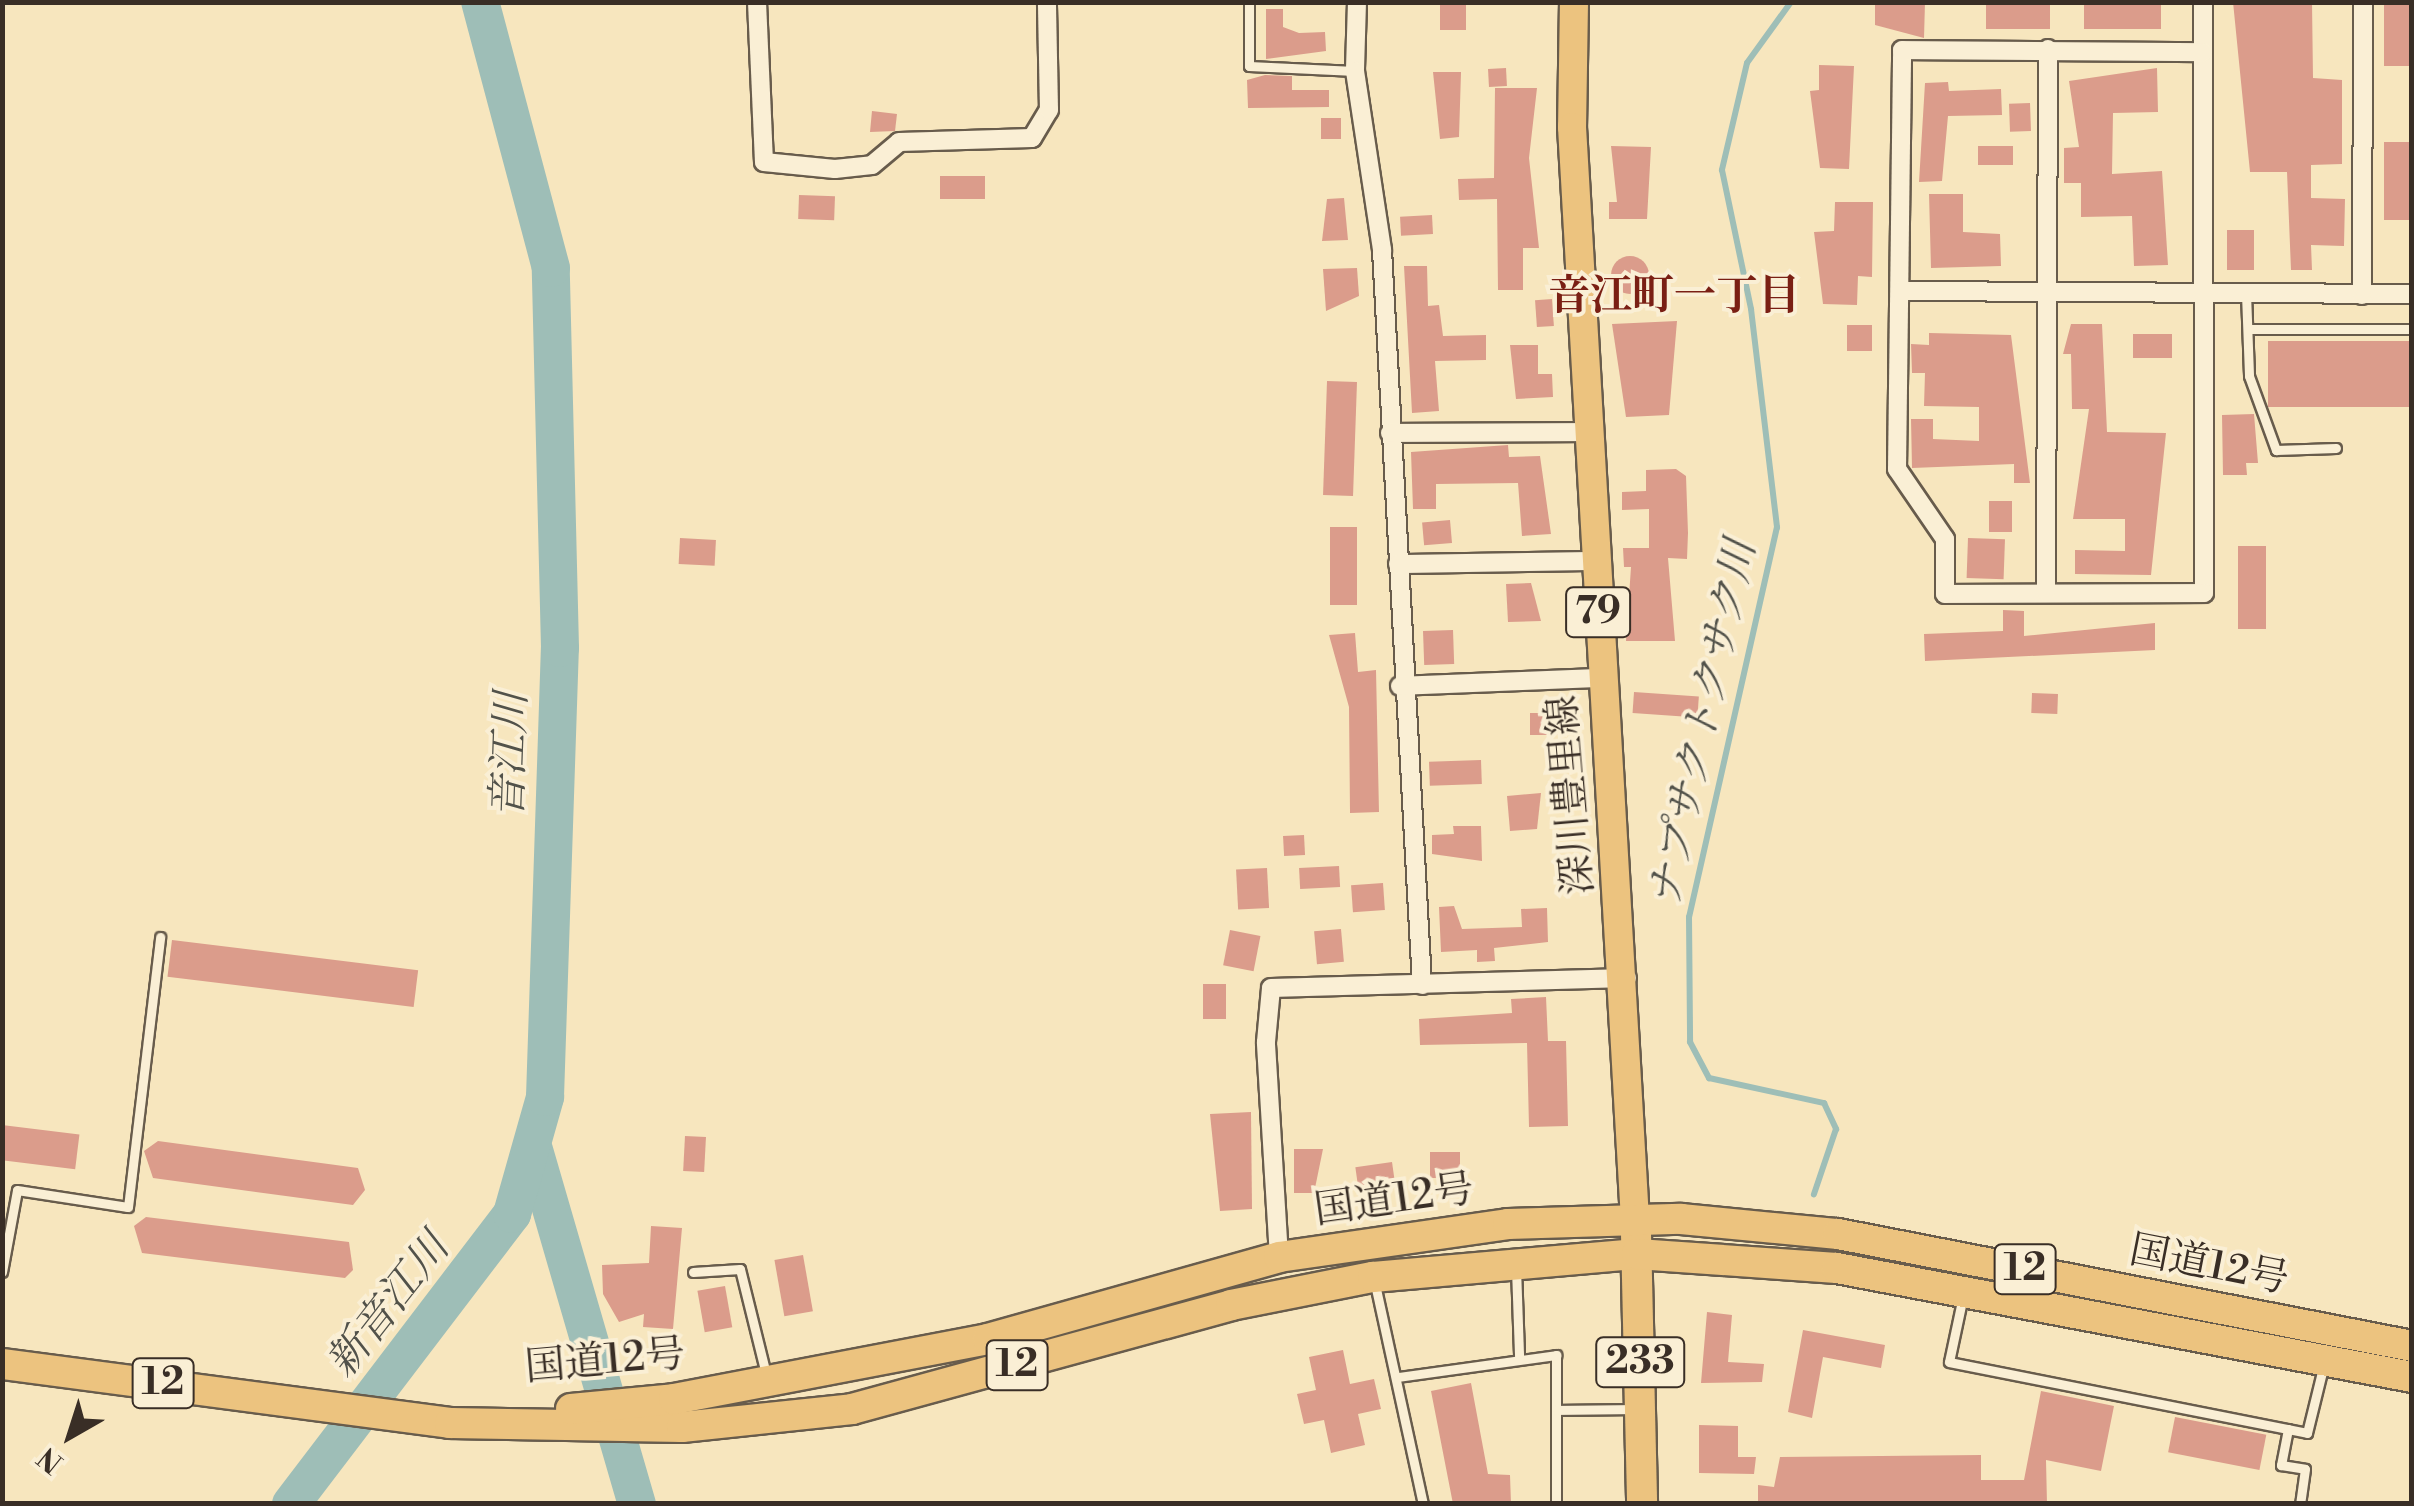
<!DOCTYPE html>
<meta charset="utf-8">
<style>
body{margin:0}
#map{position:relative;width:2414px;height:1506px;overflow:hidden;background:#f7e6be;font-family:"Libre Bodoni","Noto Serif JP",serif}
div>[style]{position:absolute}
[style*='--x']{left:calc(var(--x)*1px);top:calc(var(--y)*1px);width:calc(var(--w)*1px);rotate:calc(var(--a)*1deg)}
.stream>*{height:6px;margin:-3px;padding:0 3px;transform-origin:3px;border-radius:3px;background:#9ebeb7}
.river>*{height:38px;margin:-19px;padding:0 19px;transform-origin:19px;border-radius:19px;background:#9ebeb7}
.building>*{inset:0;background:#db9c8b;transform-origin:0 0}
.round{border-radius:50%}
.roads{filter:drop-shadow(2px 0 #685c4c) drop-shadow(-2px 0 #685c4c) drop-shadow(0 2px #685c4c) drop-shadow(0 -2px #685c4c)}
.service>*{height:9px;margin:-4.5px;padding:0 4.5px;transform-origin:4.5px;border-radius:4.5px;background:#faefd5}
.minor>*{height:18px;margin:-9px;padding:0 9px;transform-origin:9px;border-radius:9px;background:#faefd5}
.primary>*{height:28px;margin:-14px;padding:0 14px;transform-origin:14px;border-radius:14px;background:#ecc37f}
.trunk>*{height:30px;margin:-15px;padding:0 15px;transform-origin:15px;border-radius:15px;background:#ecc37f}
span{translate:-50% -50%;white-space:nowrap;text-align:center;line-height:1.15;-webkit-text-stroke:8px #faefd5;paint-order:stroke}
.shield-label span{padding:2px 8px;background:#faefd5;border:2px solid;border-radius:8px;-webkit-text-stroke-width:0}
.shield-label{font-size:38px;color:#392e26;font-weight:700}
.street-label{font-size:40px;color:#392e26}
.neighbourhood-label{font-size:42px;color:#7a1f14;font-weight:700}
.water-label{font-size:42px;color:#52524a;font-style:italic}
.frame{position:absolute;inset:0;border:5px solid #392e26;pointer-events:none}
.north{position:absolute;left:20px;top:1386px;width:100px;height:100px;-webkit-text-stroke:8px #faefd5;paint-order:stroke;rotate:219deg;font-size:28px;font-weight:700;line-height:40px;text-align:center;color:#392e26}
.north::after{content:'';display:block;margin:auto;width:35px;height:45px;background:#392e26;clip-path:polygon(50% 0,100% 100%,50% 72%,0 100%)}
</style>
<div id="map">
<div class="stream">
<i style="--x:1791;--y:2;--w:75;--a:125.8"></i>
<i style="--x:1747;--y:63;--w:110;--a:103.2"></i>
<i style="--x:1722;--y:170;--w:142;--a:78.2"></i>
<i style="--x:1751;--y:309;--w:220;--a:83.2"></i>
<i style="--x:1777;--y:527;--w:400;--a:102.7"></i>
<i style="--x:1689;--y:917;--w:125;--a:89.5"></i>
<i style="--x:1690;--y:1042;--w:41;--a:62.2"></i>
<i style="--x:1709;--y:1078;--w:118;--a:12.3"></i>
<i style="--x:1824;--y:1103;--w:29;--a:65"></i>
<i style="--x:1836;--y:1129;--w:69;--a:108.7"></i>
</div>
<div class="river">
<i style="--x:534;--y:1150;--w:369;--a:73.8"></i>
<i style="--x:291;--y:1504;--w:365;--a:-52.7"></i>
<i style="--x:512;--y:1214;--w:122;--a:-74.2"></i>
<i style="--x:545;--y:1097;--w:449;--a:-88.1"></i>
<i style="--x:560;--y:648;--w:380;--a:-91.4"></i>
<i style="--x:551;--y:268;--w:275;--a:-104.9"></i>
</div>
<div class="building">
<i style="left:1440px;top:2px;width:26px;height:28px"></i>
<i style="clip-path:polygon(1875px 2px,1925px 2px,1924px 38px,1875px 25px)"></i>
<i style="left:1986px;top:2px;width:64px;height:27px"></i>
<i style="left:2084px;top:2px;width:77px;height:27px"></i>
<i style="clip-path:polygon(2233px 2px,2312px 2px,2313px 78px,2342px 80px,2342px 164px,2311px 165px,2311px 198px,2345px 199px,2344px 246px,2311px 245px,2312px 270px,2291px 270px,2287px 172px,2250px 172px)"></i>
<i style="left:2384px;top:2px;width:28px;height:64px"></i>
<i style="clip-path:polygon(1266px 9px,1283px 9px,1283px 27px,1299px 33px,1325px 32px,1326px 51px,1266px 59px)"></i>
<i style="clip-path:polygon(1819px 65px,1854px 66px,1849px 169px,1820px 168px,1810px 91px,1819px 90px)"></i>
<i style="left:1506px;top:68px;width:18px;height:18px;rotate:87deg"></i>
<i style="clip-path:polygon(2157px 68px,2158px 112px,2113px 113px,2112px 174px,2162px 171px,2168px 265px,2134px 266px,2132px 216px,2081px 217px,2081px 183px,2064px 183px,2064px 148px,2079px 147px,2069px 81px)"></i>
<i style="clip-path:polygon(1433px 72px,1461px 72px,1459px 137px,1440px 139px)"></i>
<i style="clip-path:polygon(1265px 75px,1292px 76px,1292px 90px,1329px 90px,1329px 107px,1248px 108px,1247px 80px)"></i>
<i style="clip-path:polygon(1948px 82px,1949px 91px,2001px 89px,2002px 115px,1948px 116px,1942px 181px,1919px 182px,1925px 83px)"></i>
<i style="clip-path:polygon(1495px 88px,1537px 88px,1529px 158px,1539px 248px,1523px 248px,1523px 290px,1498px 290px,1497px 199px,1459px 200px,1458px 179px,1494px 178px)"></i>
<i style="left:2030px;top:103px;width:28px;height:21px;rotate:88deg"></i>
<i style="clip-path:polygon(872px 111px,897px 114px,895px 131px,870px 132px)"></i>
<i style="left:1321px;top:118px;width:20px;height:21px"></i>
<i style="left:2412px;top:142px;width:78px;height:28px;rotate:90deg"></i>
<i style="clip-path:polygon(1611px 146px,1651px 147px,1647px 219px,1609px 219px,1609px 202px,1617px 202px)"></i>
<i style="left:2013px;top:146px;width:19px;height:35px;rotate:90deg"></i>
<i style="left:985px;top:176px;width:23px;height:45px;rotate:90deg"></i>
<i style="clip-path:polygon(1929px 194px,1963px 194px,1963px 232px,2000px 234px,2001px 266px,1931px 268px)"></i>
<i style="left:799px;top:195px;width:36px;height:24px;rotate:2deg"></i>
<i style="clip-path:polygon(1344px 198px,1348px 240px,1322px 241px,1327px 199px)"></i>
<i style="clip-path:polygon(1835px 202px,1873px 202px,1872px 277px,1858px 276px,1857px 305px,1823px 304px,1814px 232px,1834px 231px)"></i>
<i style="left:1432px;top:215px;width:19px;height:32px;rotate:87deg"></i>
<i style="left:2227px;top:230px;width:27px;height:40px"></i>
<i class="round" style="left:1611px;top:256px;width:38px;height:38px"></i>
<i style="clip-path:polygon(1404px 266px,1427px 266px,1428px 306px,1439px 305px,1443px 336px,1486px 335px,1486px 360px,1435px 361px,1439px 411px,1412px 413px)"></i>
<i style="clip-path:polygon(1357px 268px,1359px 296px,1326px 311px,1323px 269px)"></i>
<i style="left:1552px;top:299px;width:27px;height:17px;rotate:86deg"></i>
<i style="clip-path:polygon(1677px 321px,1669px 415px,1626px 417px,1612px 324px)"></i>
<i style="clip-path:polygon(2071px 324px,2102px 324px,2107px 432px,2166px 433px,2151px 575px,2075px 574px,2075px 550px,2125px 551px,2125px 519px,2073px 519px,2089px 409px,2072px 409px,2071px 354px,2063px 354px)"></i>
<i style="left:1872px;top:325px;width:26px;height:25px;rotate:90deg"></i>
<i style="clip-path:polygon(1929px 333px,2011px 335px,2030px 483px,2014px 483px,2014px 464px,1912px 468px,1911px 419px,1933px 419px,1933px 439px,1979px 441px,1979px 407px,1924px 406px,1925px 373px,1912px 373px,1911px 344px,1929px 345px)"></i>
<i style="left:2133px;top:334px;width:39px;height:24px"></i>
<i style="left:2268px;top:341px;width:144px;height:66px"></i>
<i style="clip-path:polygon(1510px 345px,1538px 345px,1538px 374px,1552px 374px,1553px 397px,1516px 399px)"></i>
<i style="left:1357px;top:382px;width:114px;height:30px;rotate:92deg"></i>
<i style="clip-path:polygon(2254px 414px,2258px 463px,2246px 463px,2247px 475px,2223px 475px,2222px 415px)"></i>
<i style="clip-path:polygon(1508px 445px,1509px 457px,1540px 456px,1551px 534px,1522px 536px,1518px 483px,1436px 484px,1436px 509px,1413px 509px,1411px 452px)"></i>
<i style="clip-path:polygon(1676px 469px,1686px 476px,1688px 533px,1687px 559px,1668px 558px,1675px 641px,1626px 641px,1631px 567px,1624px 567px,1623px 548px,1649px 548px,1649px 509px,1622px 510px,1622px 492px,1646px 491px,1646px 470px)"></i>
<i style="left:1989px;top:501px;width:23px;height:31px"></i>
<i style="left:1450px;top:520px;width:23px;height:28px;rotate:85deg"></i>
<i style="left:1330px;top:527px;width:27px;height:78px"></i>
<i style="left:680px;top:538px;width:36px;height:26px;rotate:3deg"></i>
<i style="left:1968px;top:538px;width:37px;height:40px;rotate:2deg"></i>
<i style="left:2238px;top:546px;width:28px;height:83px"></i>
<i style="clip-path:polygon(1531px 583px,1541px 621px,1508px 622px,1506px 584px)"></i>
<i style="clip-path:polygon(2003px 610px,2024px 611px,2024px 636px,2155px 623px,2155px 650px,1925px 661px,1924px 634px,2003px 631px)"></i>
<i style="left:1453px;top:630px;width:34px;height:30px;rotate:88deg"></i>
<i style="clip-path:polygon(1355px 633px,1358px 672px,1376px 670px,1379px 812px,1350px 813px,1349px 707px,1329px 635px)"></i>
<i style="left:1634px;top:692px;width:65px;height:21px;rotate:4deg"></i>
<i style="left:2032px;top:693px;width:26px;height:20px;rotate:2deg"></i>
<i style="left:1530px;top:713px;width:35px;height:22px"></i>
<i style="left:1481px;top:760px;width:24px;height:52px;rotate:88deg"></i>
<i style="clip-path:polygon(1541px 793px,1537px 829px,1510px 831px,1507px 796px)"></i>
<i style="clip-path:polygon(1453px 826px,1481px 826px,1482px 861px,1432px 854px,1432px 835px,1454px 834px)"></i>
<i style="left:1304px;top:835px;width:20px;height:21px;rotate:87deg"></i>
<i style="left:1339px;top:866px;width:21px;height:40px;rotate:87deg"></i>
<i style="left:1267px;top:868px;width:40px;height:31px;rotate:87deg"></i>
<i style="left:1383px;top:883px;width:27px;height:32px;rotate:86deg"></i>
<i style="clip-path:polygon(1454px 906px,1462px 929px,1522px 927px,1521px 909px,1547px 908px,1548px 942px,1494px 948px,1495px 961px,1477px 962px,1477px 950px,1441px 952px,1439px 907px)"></i>
<i style="left:1341px;top:929px;width:33px;height:27px;rotate:85deg"></i>
<i style="left:1230px;top:930px;width:31px;height:36px;rotate:11deg"></i>
<i style="left:172px;top:940px;width:248px;height:37px;rotate:7deg"></i>
<i style="left:1203px;top:984px;width:23px;height:35px"></i>
<i style="clip-path:polygon(1546px 997px,1548px 1041px,1566px 1041px,1568px 1126px,1529px 1127px,1527px 1043px,1420px 1045px,1419px 1019px,1512px 1013px,1511px 999px)"></i>
<i style="clip-path:polygon(1251px 1112px,1252px 1209px,1220px 1211px,1210px 1114px)"></i>
<i style="left:2px;top:1125px;width:78px;height:35px;rotate:7deg"></i>
<i style="left:685px;top:1136px;width:21px;height:35px;rotate:3deg"></i>
<i style="clip-path:polygon(158px 1141px,358px 1168px,365px 1190px,353px 1205px,153px 1178px,144px 1151px)"></i>
<i style="clip-path:polygon(1294px 1149px,1323px 1149px,1314px 1193px,1294px 1193px)"></i>
<i style="left:1430px;top:1152px;width:30px;height:26px"></i>
<i style="left:1392px;top:1162px;width:21px;height:37px;rotate:82deg"></i>
<i style="clip-path:polygon(146px 1217px,349px 1242px,353px 1270px,345px 1278px,142px 1253px,134px 1226px)"></i>
<i style="clip-path:polygon(651px 1226px,682px 1228px,673px 1329px,643px 1327px,644px 1314px,619px 1322px,603px 1294px,602px 1265px,649px 1263px)"></i>
<i style="left:803px;top:1255px;width:57px;height:29px;rotate:80deg"></i>
<i style="left:725px;top:1286px;width:42px;height:28px;rotate:80deg"></i>
<i style="clip-path:polygon(1707px 1312px,1732px 1315px,1728px 1362px,1764px 1364px,1762px 1382px,1701px 1383px)"></i>
<i style="clip-path:polygon(1803px 1330px,1885px 1345px,1881px 1368px,1823px 1357px,1812px 1418px,1788px 1412px)"></i>
<i style="clip-path:polygon(1343px 1350px,1350px 1384px,1374px 1379px,1381px 1409px,1358px 1414px,1365px 1445px,1331px 1453px,1324px 1420px,1304px 1424px,1297px 1394px,1316px 1390px,1309px 1357px)"></i>
<i style="clip-path:polygon(1471px 1383px,1488px 1474px,1510px 1475px,1511px 1504px,1453px 1504px,1431px 1391px)"></i>
<i style="clip-path:polygon(2041px 1391px,2114px 1406px,2101px 1471px,2046px 1460px,2047px 1504px,1758px 1504px,1758px 1485px,1774px 1487px,1780px 1457px,1981px 1455px,1981px 1480px,2024px 1480px)"></i>
<i style="left:2175px;top:1417px;width:93px;height:36px;rotate:11deg"></i>
<i style="clip-path:polygon(1699px 1425px,1738px 1426px,1738px 1457px,1756px 1457px,1754px 1474px,1699px 1473px)"></i>
</div>
<div class="roads">
<div class="service">
<i style="--x:1249;--y:2;--w:64;--a:90"></i>
<i style="--x:1249;--y:66;--w:106;--a:2.7"></i>
<i style="--x:2246;--y:293;--w:83;--a:87.9"></i>
<i style="--x:2249;--y:376;--w:79;--a:70"></i>
<i style="--x:2276;--y:450;--w:60;--a:-1.9"></i>
<i style="--x:2249;--y:329;--w:163;--a:0"></i>
<i style="--x:1516;--y:1268;--w:88;--a:88"></i>
<i style="--x:2;--y:1272;--w:83;--a:-79.6"></i>
<i style="--x:17;--y:1190;--w:112;--a:8.7"></i>
<i style="--x:128;--y:1207;--w:272;--a:-83.2"></i>
<i style="--x:693;--y:1272;--w:47;--a:-3.7"></i>
<i style="--x:740;--y:1269;--w:112;--a:76.1"></i>
<i style="--x:1375;--y:1284;--w:225;--a:77.7"></i>
<i style="--x:1963;--y:1296;--w:67;--a:102"></i>
<i style="--x:1949;--y:1362;--w:365;--a:11.2"></i>
<i style="--x:2307;--y:1433;--w:67;--a:-76.2"></i>
<i style="--x:1398;--y:1377;--w:160;--a:-7.9"></i>
<i style="--x:1556;--y:1355;--w:149;--a:90"></i>
<i style="--x:1557;--y:1410;--w:77;--a:-0.7"></i>
<i style="--x:2288;--y:1429;--w:37;--a:101"></i>
<i style="--x:2281;--y:1465;--w:24;--a:9"></i>
<i style="--x:2305;--y:1469;--w:35;--a:98"></i>
</div>
<div class="minor">
<i style="--x:757;--y:2;--w:160;--a:87.5"></i>
<i style="--x:764;--y:162;--w:71;--a:5.6"></i>
<i style="--x:835;--y:169;--w:37;--a:-6"></i>
<i style="--x:872;--y:165;--w:35;--a:-40"></i>
<i style="--x:899;--y:142;--w:133;--a:-1.7"></i>
<i style="--x:1032;--y:138;--w:33;--a:-59"></i>
<i style="--x:1049;--y:110;--w:108;--a:-91.1"></i>
<i style="--x:1357;--y:2;--w:69;--a:91.7"></i>
<i style="--x:1355;--y:71;--w:181;--a:81.4"></i>
<i style="--x:1382;--y:250;--w:736;--a:86.88"></i>
<i style="--x:2203;--y:2;--w:591;--a:89.9"></i>
<i style="--x:2204;--y:593;--w:259;--a:179.8"></i>
<i style="--x:1945;--y:594;--w:55;--a:-90"></i>
<i style="--x:1945;--y:539;--w:85;--a:-124.4"></i>
<i style="--x:1897;--y:469;--w:419;--a:-89.3"></i>
<i style="--x:1902;--y:50;--w:301;--a:0.4"></i>
<i style="--x:1901;--y:291;--w:511;--a:0.34"></i>
<i style="--x:2362;--y:295;--w:293;--a:-89.8"></i>
<i style="--x:1390;--y:433;--w:199;--a:-0.3"></i>
<i style="--x:1398;--y:564;--w:198;--a:-0.9"></i>
<i style="--x:2046;--y:592;--w:543;--a:-89.79"></i>
<i style="--x:1400;--y:686;--w:201;--a:-2.3"></i>
<i style="--x:1279;--y:1257;--w:215;--a:-93.5"></i>
<i style="--x:1266;--y:1042;--w:54;--a:-84.7"></i>
<i style="--x:1271;--y:988;--w:356;--a:-1.6"></i>
</div>
<div class="primary">
<i style="--x:1574;--y:2;--w:125;--a:90.9"></i>
<i style="--x:1572;--y:127;--w:1096;--a:86.7"></i>
</div>
<div class="trunk">
<i style="--x:1636;--y:1234;--w:270;--a:88.7"></i>
<i style="--x:2;--y:1364;--w:452;--a:7.5"></i>
<i style="--x:450;--y:1423;--w:232;--a:1"></i>
<i style="--x:682;--y:1427;--w:171;--a:-6"></i>
<i style="--x:852;--y:1409;--w:393;--a:-15.3"></i>
<i style="--x:1231;--y:1305;--w:145;--a:-11.2"></i>
<i style="--x:1373;--y:1277;--w:265;--a:-5"></i>
<i style="--x:1637;--y:1254;--w:200;--a:4"></i>
<i style="--x:1837;--y:1268;--w:585;--a:10.73"></i>
<i style="--x:571;--y:1409;--w:103;--a:-5.5"></i>
<i style="--x:674;--y:1399;--w:320;--a:-10.8"></i>
<i style="--x:988;--y:1339;--w:302;--a:-15.7"></i>
<i style="--x:1279;--y:1257;--w:231;--a:-8.2"></i>
<i style="--x:1508;--y:1224;--w:173;--a:-1.7"></i>
<i style="--x:1681;--y:1219;--w:158;--a:5.5"></i>
<i style="--x:1838;--y:1234;--w:585;--a:11.04"></i>
</div>
</div>
<div class="shield-label">
<span style="left:1598px;top:612px">79</span>
<span style="left:2025px;top:1269px">12</span>
<span style="left:1640px;top:1362px">233</span>
<span style="left:1017px;top:1365px">12</span>
<span style="left:163px;top:1383px">12</span>
</div>
<div class="street-label">
<span style="left:1571px;top:795px;rotate:-95deg">深川豊里線</span>
<span style="left:1394px;top:1200px;rotate:-8deg">国道12号</span>
<span style="left:2209px;top:1265px;rotate:11deg">国道12号</span>
<span style="left:605px;top:1361px;rotate:-5deg">国道12号</span>
</div>
<div class="neighbourhood-label">
<span style="left:1674px;top:297px">音江町一丁目</span>
</div>
<div class="water-label">
<span style="left:1704px;top:724px;rotate:-78deg">ナプサクトクサク川</span>
<span style="left:511px;top:755px;rotate:-88deg">音江川</span>
<span style="left:389px;top:1306px;rotate:-52deg">新音江川</span>
</div>
<div class="frame"></div>
<div class="north">N</div>
</div>
